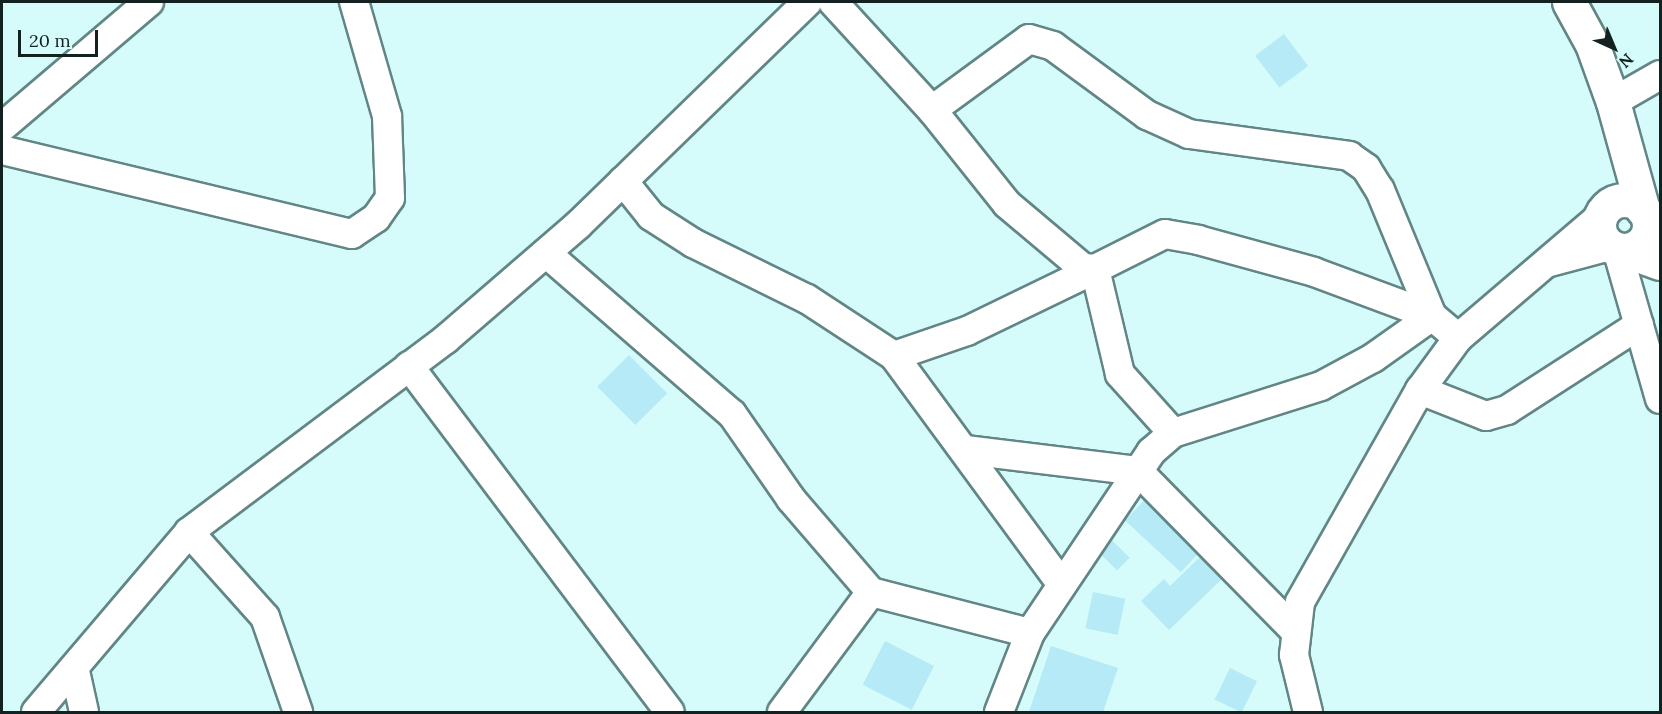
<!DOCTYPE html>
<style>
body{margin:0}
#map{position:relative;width:1662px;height:714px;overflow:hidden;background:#d5fcfb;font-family:Lora,serif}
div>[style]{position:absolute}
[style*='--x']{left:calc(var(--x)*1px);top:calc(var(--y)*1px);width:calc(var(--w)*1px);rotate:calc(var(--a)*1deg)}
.building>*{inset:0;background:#b5eaf6;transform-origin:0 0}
.roads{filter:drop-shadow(2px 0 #628685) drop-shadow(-2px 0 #628685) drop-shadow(0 2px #628685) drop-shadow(0 -2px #628685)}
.street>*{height:28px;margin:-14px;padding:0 14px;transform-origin:14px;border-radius:14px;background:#fff}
.secondary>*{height:33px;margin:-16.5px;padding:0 16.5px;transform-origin:16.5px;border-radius:16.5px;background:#fff}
.secondary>.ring{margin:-16.5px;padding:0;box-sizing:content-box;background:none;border:33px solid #fff;border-radius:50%}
span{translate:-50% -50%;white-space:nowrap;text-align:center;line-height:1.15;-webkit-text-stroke:6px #d5fcfb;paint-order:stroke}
.frame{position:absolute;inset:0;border:3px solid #132121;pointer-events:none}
.north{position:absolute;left:1584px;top:18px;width:60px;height:60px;-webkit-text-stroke:4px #d5fcfb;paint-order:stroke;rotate:136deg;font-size:16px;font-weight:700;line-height:24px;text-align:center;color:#132121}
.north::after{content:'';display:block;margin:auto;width:21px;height:27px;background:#132121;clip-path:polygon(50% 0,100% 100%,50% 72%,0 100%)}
.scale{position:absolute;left:18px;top:30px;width:80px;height:27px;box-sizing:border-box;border:3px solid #132121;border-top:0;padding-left:8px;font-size:18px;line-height:21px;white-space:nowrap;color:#132121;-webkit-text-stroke:4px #d5fcfb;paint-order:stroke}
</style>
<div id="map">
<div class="building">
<i style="left:1284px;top:34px;width:40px;height:36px;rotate:53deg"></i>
<i style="left:629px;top:355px;width:54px;height:45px;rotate:45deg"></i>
<i style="left:1147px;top:497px;width:76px;height:32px;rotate:43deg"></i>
<i style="left:1112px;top:540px;width:25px;height:18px;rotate:45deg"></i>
<i style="clip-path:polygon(1202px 555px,1224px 577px,1169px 630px,1141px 601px,1164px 579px,1170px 586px)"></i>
<i style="left:1093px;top:592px;width:33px;height:37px;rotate:12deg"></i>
<i style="left:885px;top:641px;width:55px;height:49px;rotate:27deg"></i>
<i style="clip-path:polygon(1051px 646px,1118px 668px,1103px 712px,1029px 712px)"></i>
<i style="left:1230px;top:668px;width:30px;height:35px;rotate:26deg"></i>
</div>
<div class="roads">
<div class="street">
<i style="--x:833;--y:2;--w:147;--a:47.5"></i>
<i style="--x:932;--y:110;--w:120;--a:51.4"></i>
<i style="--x:1007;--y:204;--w:99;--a:40.1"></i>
<i style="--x:1083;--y:268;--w:12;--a:5"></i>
<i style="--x:1095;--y:269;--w:78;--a:-26.6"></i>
<i style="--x:1165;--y:234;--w:34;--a:10"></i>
<i style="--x:1198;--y:240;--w:120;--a:15.4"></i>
<i style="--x:1314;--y:272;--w:126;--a:20.4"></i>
<i style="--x:1432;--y:316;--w:34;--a:40"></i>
<i style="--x:1613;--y:102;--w:54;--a:-29.9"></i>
<i style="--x:932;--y:110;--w:120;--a:-36.2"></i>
<i style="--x:1029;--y:39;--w:25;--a:16"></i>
<i style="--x:1053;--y:46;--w:117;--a:36.3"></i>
<i style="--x:1147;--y:115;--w:46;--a:24.3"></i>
<i style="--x:1189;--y:134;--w:162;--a:7.8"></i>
<i style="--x:1349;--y:156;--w:21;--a:35"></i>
<i style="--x:1366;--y:168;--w:26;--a:58"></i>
<i style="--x:1380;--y:190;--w:136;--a:67.6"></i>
<i style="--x:2;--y:127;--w:193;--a:-40.4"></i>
<i style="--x:2;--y:150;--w:360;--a:13.5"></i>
<i style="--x:352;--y:234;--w:29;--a:-34"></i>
<i style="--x:376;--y:218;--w:24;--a:-55"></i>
<i style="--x:390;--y:198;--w:82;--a:-92.1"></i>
<i style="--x:387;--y:116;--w:119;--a:-106.1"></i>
<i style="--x:623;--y:181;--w:45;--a:51.3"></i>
<i style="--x:651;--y:216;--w:50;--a:32.7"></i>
<i style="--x:693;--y:243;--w:127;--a:26.2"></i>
<i style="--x:807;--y:299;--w:104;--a:33.2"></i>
<i style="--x:894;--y:356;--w:282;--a:53.7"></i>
<i style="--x:1617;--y:249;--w:156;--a:74"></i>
<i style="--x:546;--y:253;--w:246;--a:40.9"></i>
<i style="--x:732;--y:414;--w:103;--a:55.2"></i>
<i style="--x:791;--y:499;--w:123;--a:49.3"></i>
<i style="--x:871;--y:592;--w:164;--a:14.5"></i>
<i style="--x:1550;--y:262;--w:62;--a:-14.9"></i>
<i style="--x:894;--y:356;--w:77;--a:-18.9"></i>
<i style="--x:967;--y:331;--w:142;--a:-25.8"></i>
<i style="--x:1095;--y:269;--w:108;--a:76.6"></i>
<i style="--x:1120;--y:374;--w:79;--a:48.1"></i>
<i style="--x:409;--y:366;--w:433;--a:53"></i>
<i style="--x:1420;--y:390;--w:71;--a:21.5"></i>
<i style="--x:1486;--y:416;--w:22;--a:-16"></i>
<i style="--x:1507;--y:410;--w:157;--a:-32.8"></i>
<i style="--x:967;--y:450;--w:172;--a:7"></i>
<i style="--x:1138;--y:471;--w:221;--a:45.5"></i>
<i style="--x:189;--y:532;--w:114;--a:48.2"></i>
<i style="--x:265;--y:617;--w:101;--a:70.8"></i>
<i style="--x:75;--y:671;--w:42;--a:77.6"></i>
<i style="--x:36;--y:712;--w:236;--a:-49.6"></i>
<i style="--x:189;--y:532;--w:321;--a:-36.9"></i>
<i style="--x:446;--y:339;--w:174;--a:-40.8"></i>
<i style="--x:578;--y:225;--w:320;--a:-44.2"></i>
<i style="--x:782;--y:712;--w:149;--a:-53.4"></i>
<i style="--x:999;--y:712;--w:85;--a:-68.6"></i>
<i style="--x:1030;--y:633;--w:218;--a:-56.2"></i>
<i style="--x:1151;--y:452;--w:29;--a:-41"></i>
<i style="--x:1173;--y:433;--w:155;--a:-17.6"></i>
<i style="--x:1321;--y:386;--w:59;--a:-28.3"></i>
<i style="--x:1373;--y:358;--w:72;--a:-35.4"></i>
<i style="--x:1308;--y:712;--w:59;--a:-103.8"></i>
<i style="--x:1294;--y:655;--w:53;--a:-83.5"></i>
<i style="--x:1300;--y:602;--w:244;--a:-60.5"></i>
<i style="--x:1420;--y:390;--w:64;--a:-53.8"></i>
<i style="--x:1458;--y:338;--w:188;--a:-40.5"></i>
</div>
<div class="secondary">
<i style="--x:1569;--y:2;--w:48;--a:61.3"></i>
<i style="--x:1592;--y:44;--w:62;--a:70.1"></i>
<i style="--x:1613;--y:102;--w:112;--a:74.5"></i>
<i class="ring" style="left:1599px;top:200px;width:17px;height:17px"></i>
<i style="--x:1624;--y:250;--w:38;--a:20"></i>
</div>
</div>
<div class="frame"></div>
<div class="north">N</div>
<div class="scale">20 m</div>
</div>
